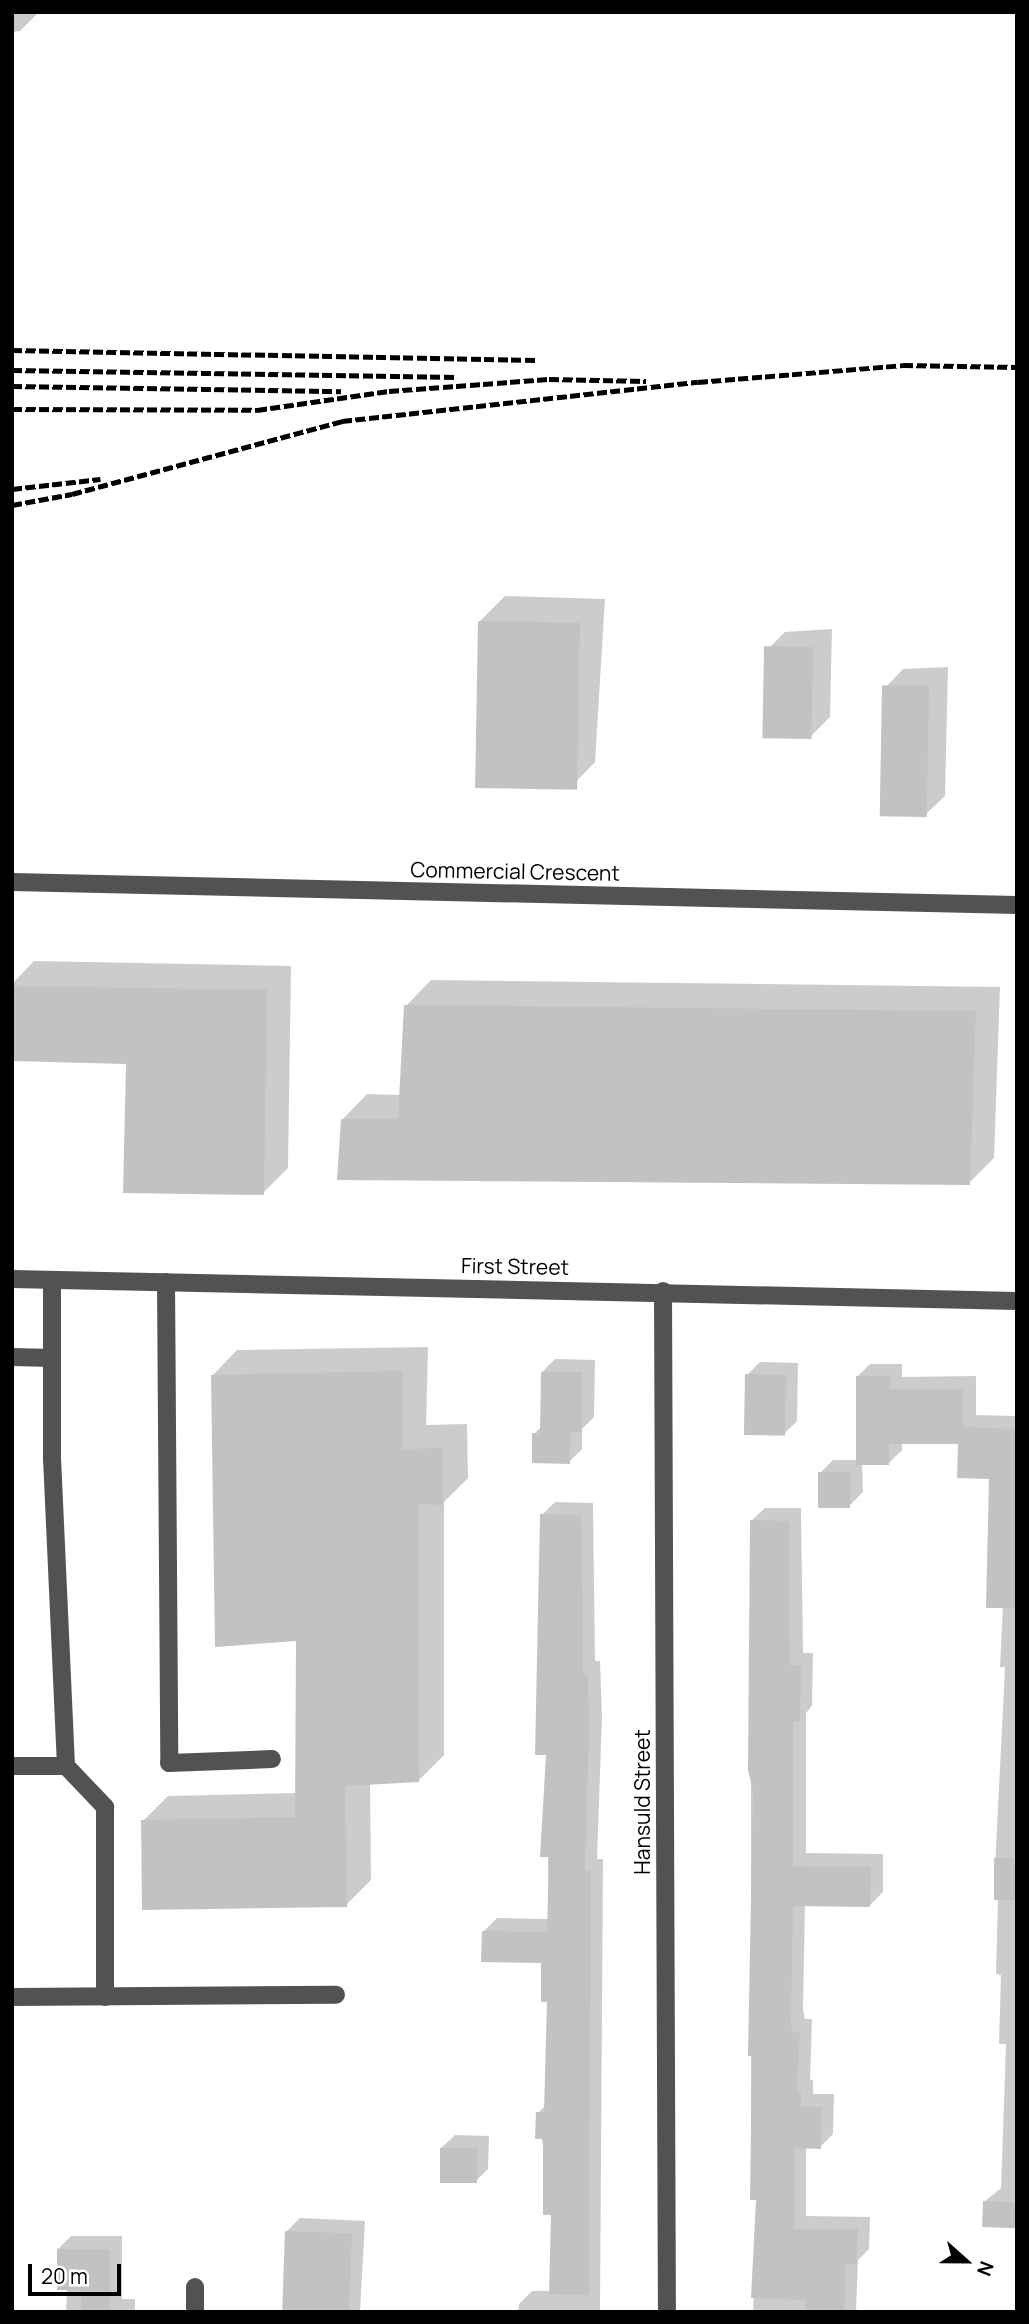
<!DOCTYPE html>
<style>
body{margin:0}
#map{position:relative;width:1029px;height:2324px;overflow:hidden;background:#fff;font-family:Manrope,sans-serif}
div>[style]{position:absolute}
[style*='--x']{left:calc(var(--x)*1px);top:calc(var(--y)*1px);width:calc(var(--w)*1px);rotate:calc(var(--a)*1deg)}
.shadow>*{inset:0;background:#0003}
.building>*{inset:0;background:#c2c2c2;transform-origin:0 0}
.minor>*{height:18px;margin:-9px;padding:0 9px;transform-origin:9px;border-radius:9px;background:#525252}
.rail>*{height:5px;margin-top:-2.5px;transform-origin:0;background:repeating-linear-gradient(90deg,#000 0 10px,transparent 0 13.5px)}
span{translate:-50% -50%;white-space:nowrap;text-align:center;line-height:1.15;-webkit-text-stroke:7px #fff;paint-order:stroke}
.street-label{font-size:21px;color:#000}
.frame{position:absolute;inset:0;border:14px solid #000;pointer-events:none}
.north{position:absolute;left:931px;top:2226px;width:70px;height:70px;-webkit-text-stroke:5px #fff;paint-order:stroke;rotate:111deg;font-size:19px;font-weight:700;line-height:28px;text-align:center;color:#000}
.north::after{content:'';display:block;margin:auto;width:24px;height:32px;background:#000;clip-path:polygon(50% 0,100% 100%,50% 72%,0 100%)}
.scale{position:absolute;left:28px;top:2264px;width:93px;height:32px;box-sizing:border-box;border:4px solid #000;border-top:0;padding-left:9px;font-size:21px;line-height:24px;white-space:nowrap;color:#000;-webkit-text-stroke:5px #fff;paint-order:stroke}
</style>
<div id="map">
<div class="shadow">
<i style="clip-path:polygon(12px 12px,39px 12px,20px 31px,12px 32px)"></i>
<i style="clip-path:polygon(505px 596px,605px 599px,595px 762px,570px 788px,479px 622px)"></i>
<i style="clip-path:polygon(832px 629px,830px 717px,810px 737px,766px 651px,785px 632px)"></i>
<i style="clip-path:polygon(948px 667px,945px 796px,925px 815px,884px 689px,903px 669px)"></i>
<i style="clip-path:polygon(34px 961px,291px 966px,288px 1168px,263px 1193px,128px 1063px,12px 1059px,12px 984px)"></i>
<i style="clip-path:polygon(431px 980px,1000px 987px,994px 1158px,969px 1183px,342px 1120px,367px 1094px,401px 1095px,406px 1006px)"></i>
<i style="clip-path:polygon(428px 1347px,426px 1425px,467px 1424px,468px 1478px,444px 1502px,444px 1755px,419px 1780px,370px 1783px,371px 1880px,346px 1905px,143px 1821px,168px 1796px,297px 1793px,298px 1639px,212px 1376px,237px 1350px)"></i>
<i style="clip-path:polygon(555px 1359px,595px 1360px,594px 1417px,582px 1429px,582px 1449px,569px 1462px,534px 1434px,542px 1426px,542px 1372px)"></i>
<i style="clip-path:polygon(760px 1362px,798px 1363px,797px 1421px,784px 1434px,747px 1375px)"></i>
<i style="clip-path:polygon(870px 1364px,902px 1364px,902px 1377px,976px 1376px,976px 1415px,1017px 1416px,1017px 2227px,985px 2201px,1001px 2188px,1006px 2044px,999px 2044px,1001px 1975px,996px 1974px,998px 1898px,994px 1888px,1005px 1667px,1000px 1667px,1003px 1606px,991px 1478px,960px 1442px,902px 1442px,902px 1450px,889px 1463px,862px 1463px,863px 1492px,850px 1505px,820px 1473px,833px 1460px,858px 1460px,857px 1377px)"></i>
<i style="clip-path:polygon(555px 1502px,593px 1503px,595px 1661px,600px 1661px,602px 1716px,597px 1859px,603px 1859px,600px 2312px,518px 2312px,519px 2304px,532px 2291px,551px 2291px,553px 2214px,538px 2113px,546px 2105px,549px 2000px,542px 1961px,484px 1931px,497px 1918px,549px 1919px,542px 1515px)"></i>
<i style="clip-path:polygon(765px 1508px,801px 1508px,803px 1653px,813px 1653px,812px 1706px,806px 1713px,806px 1853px,883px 1854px,883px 1892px,870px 1905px,805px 1904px,803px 2009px,805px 2019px,812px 2019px,810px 2080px,813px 2080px,813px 2094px,834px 2094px,833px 2134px,820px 2147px,806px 2147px,806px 2216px,870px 2217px,869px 2249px,858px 2260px,856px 2312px,753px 2312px,758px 2198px,751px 2198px,751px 1521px)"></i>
<i style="clip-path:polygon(455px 2135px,489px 2136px,488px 2169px,475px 2182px,441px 2148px)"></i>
<i style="clip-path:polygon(300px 2218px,365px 2221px,360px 2312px,286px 2312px,287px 2231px)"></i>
<i style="clip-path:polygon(71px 2236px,122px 2236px,122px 2299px,135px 2299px,135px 2312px,66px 2312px,67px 2288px,58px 2249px)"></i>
</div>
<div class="building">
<i style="left:478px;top:621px;width:102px;height:167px;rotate:1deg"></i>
<i style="left:813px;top:647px;width:92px;height:49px;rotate:91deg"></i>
<i style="left:929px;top:686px;width:131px;height:47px;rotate:91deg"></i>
<i style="clip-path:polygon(12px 986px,267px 990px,264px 1195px,123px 1193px,126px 1064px,12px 1061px)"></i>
<i style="clip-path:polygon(404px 1005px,976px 1011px,970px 1185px,337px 1180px,341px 1119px,398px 1119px)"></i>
<i style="clip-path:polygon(403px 1371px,402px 1449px,443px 1448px,443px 1505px,419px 1504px,419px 1782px,345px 1786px,347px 1907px,142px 1910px,141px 1820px,295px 1817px,296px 1641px,215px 1647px,211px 1375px)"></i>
<i style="clip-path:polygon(541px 1372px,582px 1372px,582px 1432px,570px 1432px,570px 1464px,532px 1463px,532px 1433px,540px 1434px)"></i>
<i style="left:745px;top:1374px;width:41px;height:61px;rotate:1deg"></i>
<i style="clip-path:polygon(856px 1376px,890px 1376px,890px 1389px,963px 1389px,963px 1427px,1017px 1429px,1017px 1608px,986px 1608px,989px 1479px,957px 1478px,958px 1444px,889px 1444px,889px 1465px,856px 1465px)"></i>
<i style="left:818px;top:1472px;width:32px;height:36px"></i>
<i style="clip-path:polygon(540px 1514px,581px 1515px,582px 1533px,583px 1673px,588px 1674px,589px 1731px,585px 1871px,591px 1871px,589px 2295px,549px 2294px,551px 2215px,543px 2215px,543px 2139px,535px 2139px,536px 2112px,544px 2112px,547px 2002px,541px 2002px,541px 1963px,481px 1962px,482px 1931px,547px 1932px,549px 1857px,540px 1857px,546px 1755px,535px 1755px)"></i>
<i style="clip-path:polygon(750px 1520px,789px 1521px,790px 1665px,801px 1665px,800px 1721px,793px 1721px,793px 1866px,871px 1867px,870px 1907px,793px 1906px,791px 2023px,792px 2031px,800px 2032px,797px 2092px,801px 2092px,801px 2107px,822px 2107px,821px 2149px,794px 2148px,794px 2229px,858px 2229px,856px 2264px,846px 2264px,844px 2312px,805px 2312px,805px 2300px,751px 2298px,756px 2200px,750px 2200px,752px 2056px,748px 2056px,753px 1791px,748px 1770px)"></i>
<i style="left:994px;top:1858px;width:23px;height:42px"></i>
<i style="left:440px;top:2148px;width:37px;height:35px"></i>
<i style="left:983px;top:2201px;width:34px;height:26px;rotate:2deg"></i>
<i style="left:285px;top:2231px;width:67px;height:81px;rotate:2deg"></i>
<i style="clip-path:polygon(57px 2249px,110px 2249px,110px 2312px,81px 2312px,82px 2290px,57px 2290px)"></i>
</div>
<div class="minor">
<i style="--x:12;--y:882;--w:1005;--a:1.31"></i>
<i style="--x:12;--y:1279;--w:1005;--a:1.25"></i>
<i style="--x:166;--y:1282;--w:481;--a:89.6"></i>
<i style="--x:169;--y:1763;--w:103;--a:-2.2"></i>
<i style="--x:663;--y:1291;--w:1021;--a:89.78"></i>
<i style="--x:12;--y:1357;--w:40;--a:1.4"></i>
<i style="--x:12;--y:1766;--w:54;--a:0"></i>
<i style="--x:66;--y:1766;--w:306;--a:-92.6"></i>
<i style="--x:52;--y:1460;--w:180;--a:-90"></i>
<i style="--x:66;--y:1766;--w:57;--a:46.4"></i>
<i style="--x:105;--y:1807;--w:190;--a:90"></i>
<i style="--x:12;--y:1997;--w:324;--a:-0.4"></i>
<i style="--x:195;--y:2287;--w:25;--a:90"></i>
</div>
<div class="rail">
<i style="--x:12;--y:350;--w:524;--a:1.09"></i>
<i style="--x:12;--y:370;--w:445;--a:0.9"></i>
<i style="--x:12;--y:386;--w:329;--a:0.9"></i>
<i style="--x:12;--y:409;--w:245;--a:0.2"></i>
<i style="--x:257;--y:410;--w:133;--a:-8.2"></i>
<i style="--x:389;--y:391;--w:160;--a:-4.3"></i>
<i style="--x:549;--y:379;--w:97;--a:1.2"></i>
<i style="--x:12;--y:489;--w:89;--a:-6.5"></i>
<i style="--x:12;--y:505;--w:61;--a:-10.4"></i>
<i style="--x:72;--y:494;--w:280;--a:-15.1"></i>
<i style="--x:342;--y:421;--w:358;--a:-6.3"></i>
<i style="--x:698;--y:382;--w:206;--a:-4.7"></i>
<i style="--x:903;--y:365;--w:114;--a:1"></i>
</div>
<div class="street-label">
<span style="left:515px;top:871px;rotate:1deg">Commercial Crescent</span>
<span style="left:515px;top:1266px;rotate:1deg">First Street</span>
<span style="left:642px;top:1802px;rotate:-90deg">Hansuld Street</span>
</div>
<div class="frame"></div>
<div class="north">N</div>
<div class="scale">20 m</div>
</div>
